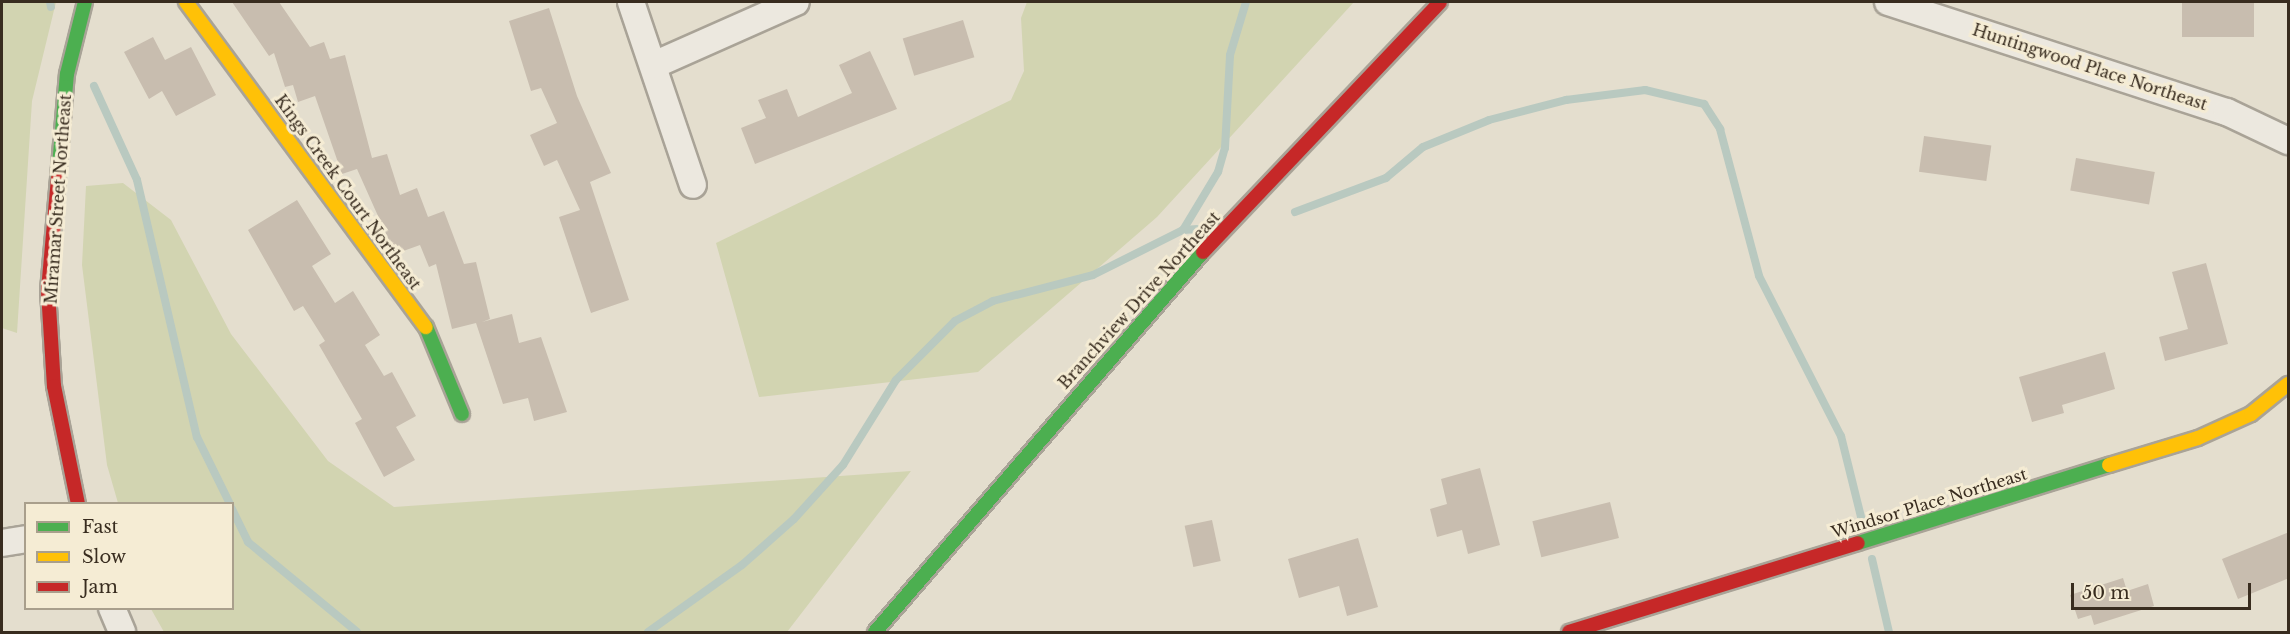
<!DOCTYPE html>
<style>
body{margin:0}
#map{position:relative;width:2290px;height:634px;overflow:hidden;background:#e4dece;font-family:"Libre Baskerville",serif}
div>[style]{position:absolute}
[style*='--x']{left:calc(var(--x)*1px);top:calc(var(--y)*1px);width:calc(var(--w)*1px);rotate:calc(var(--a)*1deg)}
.green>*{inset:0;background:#d2d4b1}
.stream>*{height:8px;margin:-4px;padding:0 4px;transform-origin:4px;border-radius:4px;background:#b9c9c0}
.building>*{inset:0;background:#c8bdaf;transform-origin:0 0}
.roads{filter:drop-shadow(2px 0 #a9a397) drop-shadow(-2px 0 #a9a397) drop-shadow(0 2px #a9a397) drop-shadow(0 -2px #a9a397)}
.street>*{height:26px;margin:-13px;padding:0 13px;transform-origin:13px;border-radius:13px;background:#ece8df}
.fast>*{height:14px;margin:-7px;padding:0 7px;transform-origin:7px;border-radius:7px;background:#4caf50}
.slow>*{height:14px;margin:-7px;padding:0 7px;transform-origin:7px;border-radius:7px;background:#ffc107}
.jam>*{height:14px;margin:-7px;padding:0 7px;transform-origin:7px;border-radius:7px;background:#c62828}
span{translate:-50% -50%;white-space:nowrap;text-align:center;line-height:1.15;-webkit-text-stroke:6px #f5ecd4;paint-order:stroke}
.street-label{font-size:16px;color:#382c1f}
.frame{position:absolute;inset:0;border:3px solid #382c1f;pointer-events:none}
.legend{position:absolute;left:24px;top:502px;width:210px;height:108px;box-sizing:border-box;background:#f5ecd4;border:2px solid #a99f8c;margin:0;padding:8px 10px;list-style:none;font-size:18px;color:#382c1f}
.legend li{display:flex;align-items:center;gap:12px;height:30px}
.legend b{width:30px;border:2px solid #a99f8c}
.scale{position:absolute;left:2071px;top:583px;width:180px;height:27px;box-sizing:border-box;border:3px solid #382c1f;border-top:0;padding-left:8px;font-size:18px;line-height:21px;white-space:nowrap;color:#382c1f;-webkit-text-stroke:4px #f5ecd4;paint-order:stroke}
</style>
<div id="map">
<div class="green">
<i style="clip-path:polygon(2px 2px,56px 2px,32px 101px,17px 333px,2px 328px)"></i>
<i style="clip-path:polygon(1027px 2px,1354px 2px,1157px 217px,978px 372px,759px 397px,716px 243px,1011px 100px,1024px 71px,1021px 18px)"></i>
<i style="clip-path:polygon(123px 183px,171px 220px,231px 334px,328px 461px,394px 507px,911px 471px,787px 632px,164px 632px,151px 609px,232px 608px,232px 504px,118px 503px,107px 465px,82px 265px,86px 186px)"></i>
</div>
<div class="stream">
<i style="--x:50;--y:2;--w:5;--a:79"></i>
<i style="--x:94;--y:86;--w:103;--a:65.4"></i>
<i style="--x:137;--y:180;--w:264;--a:76.9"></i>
<i style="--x:197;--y:437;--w:75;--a:63.8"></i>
<i style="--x:1295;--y:212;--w:97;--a:-20.5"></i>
<i style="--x:1386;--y:178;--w:48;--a:-40"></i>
<i style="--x:1423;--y:147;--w:71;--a:-22.2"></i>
<i style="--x:1489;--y:120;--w:80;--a:-14.6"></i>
<i style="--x:1566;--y:100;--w:80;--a:-7.2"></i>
<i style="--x:1645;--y:90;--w:61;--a:13.3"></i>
<i style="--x:1704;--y:104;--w:30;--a:57"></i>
<i style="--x:1720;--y:129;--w:152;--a:75.1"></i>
<i style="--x:1759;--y:276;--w:180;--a:62.9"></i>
<i style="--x:1841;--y:436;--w:88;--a:76.1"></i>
<i style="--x:1183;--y:230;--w:15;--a:-4"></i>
<i style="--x:232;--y:509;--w:37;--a:64"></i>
<i style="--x:248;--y:542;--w:141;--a:39.5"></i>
<i style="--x:1872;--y:559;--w:75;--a:76.9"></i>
<i style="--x:648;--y:632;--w:115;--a:-35.5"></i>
<i style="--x:742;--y:565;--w:69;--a:-41.5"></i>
<i style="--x:794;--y:519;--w:73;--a:-47.8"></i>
<i style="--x:843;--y:465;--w:100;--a:-58.1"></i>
<i style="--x:896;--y:380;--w:83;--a:-45"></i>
<i style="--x:955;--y:321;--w:43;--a:-27.8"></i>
<i style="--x:993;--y:301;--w:103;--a:-14.6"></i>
<i style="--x:1093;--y:275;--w:101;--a:-26.6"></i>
<i style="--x:1183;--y:230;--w:68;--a:-58.9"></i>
<i style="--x:1218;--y:172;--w:25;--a:-74"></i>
<i style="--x:1225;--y:148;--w:93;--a:-86.9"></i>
<i style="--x:1230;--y:55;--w:55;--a:-73.2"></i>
</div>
<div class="building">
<i style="clip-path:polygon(232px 2px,279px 2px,310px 47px,324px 42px,330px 59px,345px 55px,372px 158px,387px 154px,400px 195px,417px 188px,428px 217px,444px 211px,464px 264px,476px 262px,490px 319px,482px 322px,512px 314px,519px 343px,541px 337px,567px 412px,534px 421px,528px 398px,503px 404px,476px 323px,452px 329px,436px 264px,429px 267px,420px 245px,395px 254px,357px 169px,342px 174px,315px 96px,298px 102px,293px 85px,285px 87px,274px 53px,269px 56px)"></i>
<i style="left:2182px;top:2px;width:72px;height:35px"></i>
<i style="clip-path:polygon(549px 8px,577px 96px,611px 173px,590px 182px,629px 300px,591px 313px,559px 217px,580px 210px,557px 160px,544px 166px,530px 135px,557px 123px,541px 88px,531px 91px,509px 21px)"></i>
<i style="left:963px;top:20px;width:39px;height:63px;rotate:73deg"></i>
<i style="clip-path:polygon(153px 37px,165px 60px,191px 47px,216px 95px,176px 116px,162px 91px,149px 99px,124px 52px)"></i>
<i style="clip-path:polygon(870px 51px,897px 109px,755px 164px,741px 128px,766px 118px,758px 100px,787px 89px,798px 117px,852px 93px,839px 65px)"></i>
<i style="left:1924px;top:136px;width:68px;height:36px;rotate:8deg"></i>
<i style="left:2076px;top:158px;width:80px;height:33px;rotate:10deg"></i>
<i style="clip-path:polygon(297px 200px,331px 254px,312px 266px,335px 303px,353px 291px,380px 335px,365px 345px,384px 376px,392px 372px,416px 416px,396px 427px,415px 460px,384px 477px,355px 423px,362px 419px,319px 345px,325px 341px,303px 306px,294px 311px,248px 230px)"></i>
<i style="clip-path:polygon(2206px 263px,2228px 344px,2165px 361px,2159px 337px,2188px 329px,2172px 272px)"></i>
<i style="clip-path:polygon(2105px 352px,2115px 389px,2062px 405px,2064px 413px,2032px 422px,2019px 377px)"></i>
<i style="clip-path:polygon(1480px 468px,1500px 545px,1468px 554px,1462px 530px,1437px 537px,1430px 509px,1447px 504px,1441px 479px)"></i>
<i style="left:1610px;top:502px;width:37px;height:80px;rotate:76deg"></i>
<i style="left:1212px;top:520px;width:42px;height:28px;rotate:78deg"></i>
<i style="clip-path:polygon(2289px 532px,2289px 578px,2238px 599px,2222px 559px)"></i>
<i style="clip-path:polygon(1358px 538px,1378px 607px,1347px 616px,1339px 586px,1299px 598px,1288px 559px)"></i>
<i style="clip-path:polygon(2123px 578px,2127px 591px,2148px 584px,2154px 606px,2094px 625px,2091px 615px,2078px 619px,2070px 595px)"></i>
</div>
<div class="roads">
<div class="street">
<i style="--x:631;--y:2;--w:193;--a:71.3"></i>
<i style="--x:1888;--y:2;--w:356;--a:18"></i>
<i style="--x:2227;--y:112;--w:68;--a:25.4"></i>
<i style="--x:654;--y:65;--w:155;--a:-23.9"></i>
<i style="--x:2;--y:543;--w:24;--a:-9"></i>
<i style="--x:112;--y:608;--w:26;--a:67"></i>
</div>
<div class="fast">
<i style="--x:58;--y:178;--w:104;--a:-85.1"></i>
<i style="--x:67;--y:74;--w:74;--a:-76"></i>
<i style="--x:426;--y:327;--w:94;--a:67.5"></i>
<i style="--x:1858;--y:543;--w:263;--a:-17.3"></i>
<i style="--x:875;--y:632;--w:502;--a:-49.2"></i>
</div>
<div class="slow">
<i style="--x:186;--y:2;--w:404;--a:53.6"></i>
<i style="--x:2109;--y:465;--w:93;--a:-16.9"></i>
<i style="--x:2198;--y:438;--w:58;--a:-24.4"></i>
<i style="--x:2251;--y:414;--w:48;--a:-39"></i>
</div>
<div class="jam">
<i style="--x:58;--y:178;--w:113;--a:95.1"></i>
<i style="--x:48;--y:291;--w:95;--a:86.4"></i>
<i style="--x:54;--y:386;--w:120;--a:78.5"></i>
<i style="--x:1203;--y:252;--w:344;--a:-46.5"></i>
<i style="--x:1569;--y:632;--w:302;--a:-17.1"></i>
</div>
</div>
<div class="street-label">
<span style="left:2090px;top:67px;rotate:18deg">Huntingwood Place Northeast</span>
<span style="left:348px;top:192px;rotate:54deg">Kings Creek Court Northeast</span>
<span style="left:58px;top:199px;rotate:-86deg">Miramar Street Northeast</span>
<span style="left:1139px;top:300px;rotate:-48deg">Branchview Drive Northeast</span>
<span style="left:1929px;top:503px;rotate:-17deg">Windsor Place Northeast</span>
</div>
<div class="frame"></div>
<ul class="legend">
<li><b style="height:8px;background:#4caf50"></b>Fast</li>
<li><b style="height:8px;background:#ffc107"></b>Slow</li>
<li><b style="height:8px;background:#c62828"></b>Jam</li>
</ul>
<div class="scale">50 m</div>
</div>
